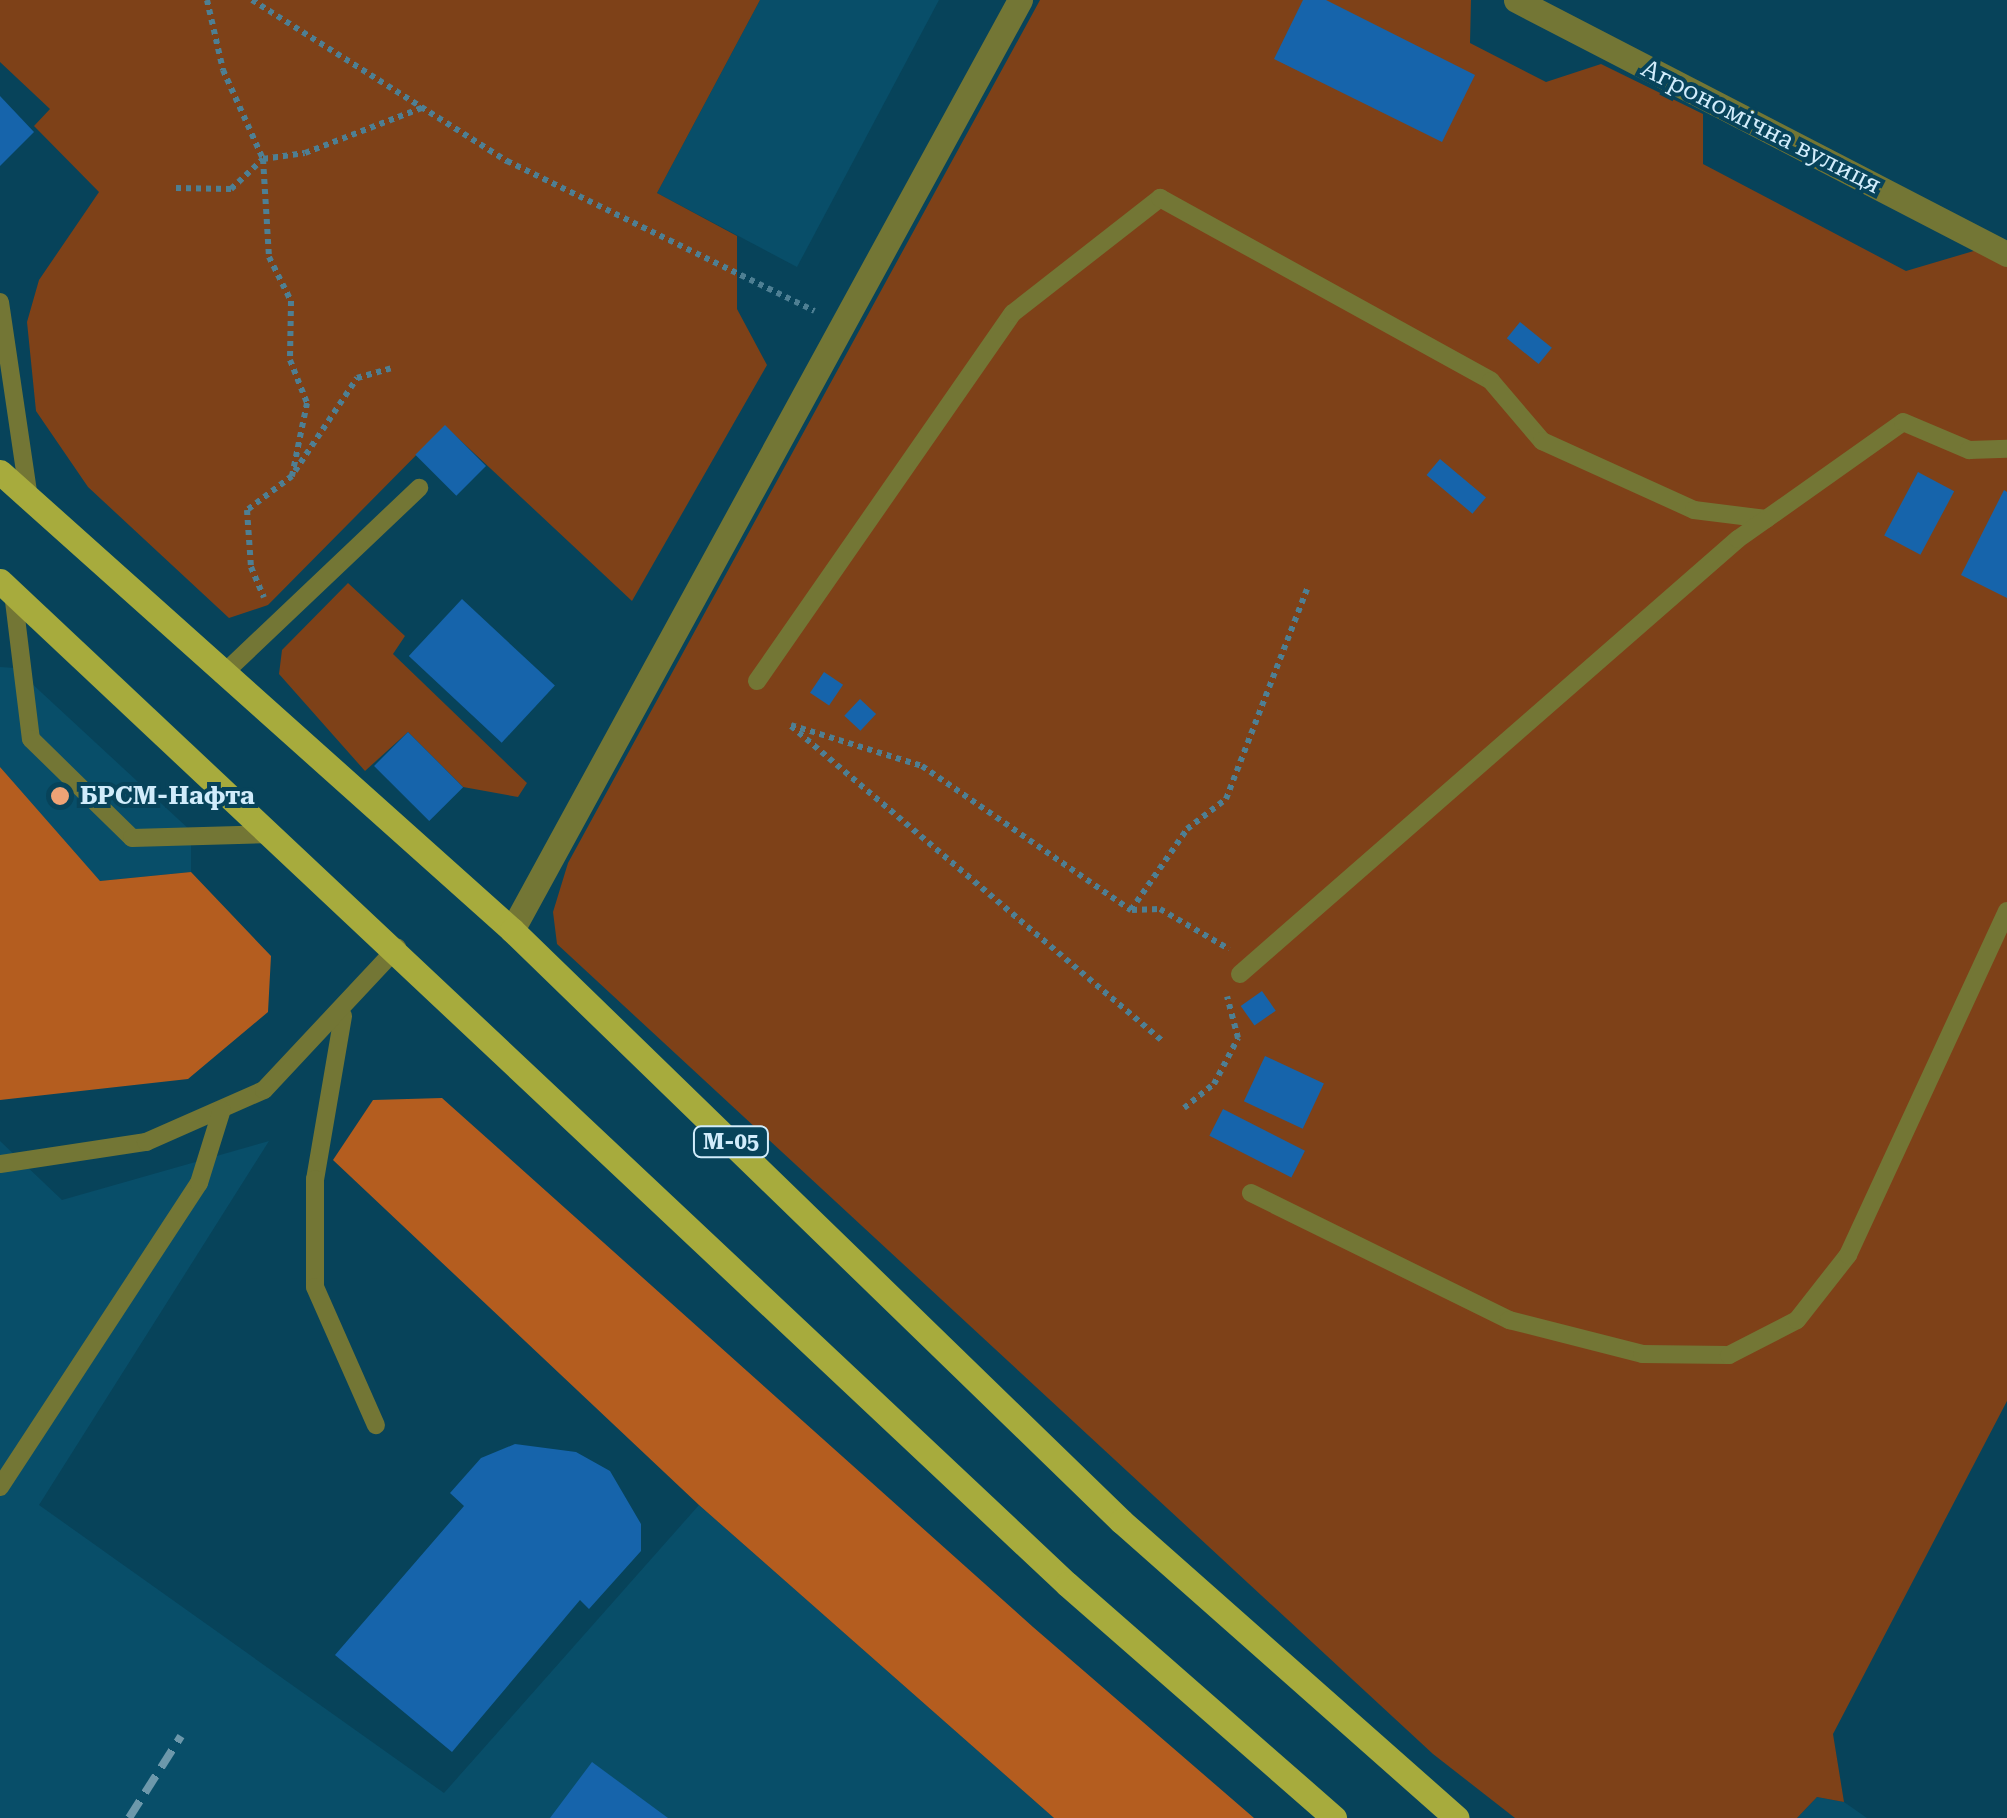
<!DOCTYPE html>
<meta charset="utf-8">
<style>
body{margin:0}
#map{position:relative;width:2007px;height:1818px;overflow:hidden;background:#07435a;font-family:"Roboto Serif",serif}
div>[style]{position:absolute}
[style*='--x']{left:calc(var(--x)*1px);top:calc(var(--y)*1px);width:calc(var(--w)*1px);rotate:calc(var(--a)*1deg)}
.built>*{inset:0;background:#084e69}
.green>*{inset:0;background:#7e4118}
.forest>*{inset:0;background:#b45d1f}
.building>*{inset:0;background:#1664ab;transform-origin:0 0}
.path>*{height:6px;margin-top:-3px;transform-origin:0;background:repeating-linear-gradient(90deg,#4e7f93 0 5px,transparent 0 10px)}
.service>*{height:18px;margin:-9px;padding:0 9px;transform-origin:9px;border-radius:9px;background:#737635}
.minor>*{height:25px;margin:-12.5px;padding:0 12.5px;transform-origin:12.5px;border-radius:12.5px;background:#737635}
.primary>*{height:25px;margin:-12.5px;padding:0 12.5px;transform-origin:12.5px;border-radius:12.5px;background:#a7ab3d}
.rail>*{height:8px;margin-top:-4px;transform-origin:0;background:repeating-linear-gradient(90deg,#6d98ab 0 20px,transparent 0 30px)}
.dots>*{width:28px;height:28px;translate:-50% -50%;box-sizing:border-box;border:5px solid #07435a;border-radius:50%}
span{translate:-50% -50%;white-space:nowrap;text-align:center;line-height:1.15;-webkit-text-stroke:8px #07435a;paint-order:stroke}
.shield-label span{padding:2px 8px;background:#07435a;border:2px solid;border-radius:8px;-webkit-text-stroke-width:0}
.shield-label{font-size:22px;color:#d1ecfb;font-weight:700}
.street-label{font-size:25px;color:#d1ecfb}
.poi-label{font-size:25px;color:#d1ecfb;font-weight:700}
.left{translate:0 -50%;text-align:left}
</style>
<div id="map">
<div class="built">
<i style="clip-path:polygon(760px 0,939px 0,797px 267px,657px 193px)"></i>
<i style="clip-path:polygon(0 667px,15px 668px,191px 831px,191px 872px,100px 881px,67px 849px,0 767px)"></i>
<i style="clip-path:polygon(0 1141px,62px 1200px,269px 1141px,39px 1505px,444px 1793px,699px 1505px,1054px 1818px,0 1818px)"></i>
<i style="clip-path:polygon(1817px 1797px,1844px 1802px,1867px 1818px,1797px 1818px)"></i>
</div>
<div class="green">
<i style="clip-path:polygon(0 0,760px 0,657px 193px,737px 236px,737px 309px,767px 365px,632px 601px,445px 426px,268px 605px,229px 618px,88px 487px,36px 411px,27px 322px,39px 280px,99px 192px,34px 126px,50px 109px,0 62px)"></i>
<i style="clip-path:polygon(1040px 0,1471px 0,1470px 43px,1546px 82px,1601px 64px,1703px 114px,1703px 164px,1906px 271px,1977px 250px,2007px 264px,2007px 1401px,1833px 1734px,1844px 1802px,1817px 1797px,1797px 1818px,1515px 1818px,1433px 1754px,557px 944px,553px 912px,568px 863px)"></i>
<i style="clip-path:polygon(348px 583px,405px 636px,393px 654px,527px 783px,518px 797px,463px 787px,408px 732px,365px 771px,279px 674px,282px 650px)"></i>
</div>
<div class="forest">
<i style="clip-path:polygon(0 767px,100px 881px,191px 872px,271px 956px,268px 1012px,188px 1079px,0 1100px)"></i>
<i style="clip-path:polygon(442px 1098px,1033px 1627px,1254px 1818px,1054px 1818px,699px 1505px,333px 1160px,373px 1100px)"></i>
</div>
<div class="building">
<i style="clip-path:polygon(1303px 0,1326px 0,1475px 75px,1442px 142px,1274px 59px)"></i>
<i style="clip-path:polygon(0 96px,34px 132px,0 166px)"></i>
<i style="left:1520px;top:322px;width:41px;height:21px;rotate:39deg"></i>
<i style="left:445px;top:425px;width:58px;height:42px;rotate:45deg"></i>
<i style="left:1440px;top:459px;width:60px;height:21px;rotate:40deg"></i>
<i style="left:1918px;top:472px;width:41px;height:72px;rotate:28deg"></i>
<i style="clip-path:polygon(2004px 490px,2007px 492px,2007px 598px,1961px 575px)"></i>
<i style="left:462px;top:599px;width:127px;height:78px;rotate:43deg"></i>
<i style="left:824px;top:672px;width:23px;height:25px;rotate:34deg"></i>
<i style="left:860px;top:699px;width:22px;height:23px;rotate:43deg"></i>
<i style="left:408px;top:732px;width:78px;height:48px;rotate:45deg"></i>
<i style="left:1262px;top:991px;width:24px;height:26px;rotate:55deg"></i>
<i style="left:1265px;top:1056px;width:65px;height:50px;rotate:25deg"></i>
<i style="left:1223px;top:1109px;width:92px;height:30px;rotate:27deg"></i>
<i style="clip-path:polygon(515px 1444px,576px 1452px,610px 1471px,641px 1524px,641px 1551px,589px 1609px,580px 1600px,452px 1752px,335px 1655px,464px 1506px,450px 1493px,481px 1458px)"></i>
<i style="clip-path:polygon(592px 1762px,668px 1818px,550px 1818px)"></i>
</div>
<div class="path">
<i style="--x:207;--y:0;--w:72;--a:77.1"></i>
<i style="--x:223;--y:70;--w:98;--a:65.8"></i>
<i style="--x:263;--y:159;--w:98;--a:86.5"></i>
<i style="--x:269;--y:257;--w:49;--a:63.4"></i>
<i style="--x:291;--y:301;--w:59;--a:91"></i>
<i style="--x:290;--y:360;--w:46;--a:68.4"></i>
<i style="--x:307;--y:403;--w:75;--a:101.6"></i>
<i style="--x:292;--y:476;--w:56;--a:142.9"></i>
<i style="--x:247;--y:510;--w:57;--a:86"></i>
<i style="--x:251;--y:567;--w:33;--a:67"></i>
<i style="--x:252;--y:0;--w:302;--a:32.3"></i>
<i style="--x:507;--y:161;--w:342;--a:26"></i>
<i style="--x:176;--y:188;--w:55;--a:1"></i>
<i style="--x:231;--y:189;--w:44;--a:-43.2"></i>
<i style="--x:263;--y:159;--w:42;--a:-8.1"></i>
<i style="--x:305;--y:153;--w:128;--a:-21.1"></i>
<i style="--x:295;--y:471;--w:112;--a:-56.3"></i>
<i style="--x:357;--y:378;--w:35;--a:-16"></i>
<i style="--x:791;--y:725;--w:137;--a:17.4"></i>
<i style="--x:922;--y:766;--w:254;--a:34.6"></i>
<i style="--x:1131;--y:910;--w:98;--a:-55.3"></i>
<i style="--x:1187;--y:829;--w:49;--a:-37.6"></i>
<i style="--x:1226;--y:799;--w:225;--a:-68.9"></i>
<i style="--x:791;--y:726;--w:489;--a:40.3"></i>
<i style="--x:1132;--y:910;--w:28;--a:-2"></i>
<i style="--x:1160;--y:909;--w:80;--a:30.1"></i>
<i style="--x:1184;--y:1108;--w:38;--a:-39"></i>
<i style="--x:1214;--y:1084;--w:52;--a:-62.4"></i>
<i style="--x:1238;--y:1038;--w:43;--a:-104.7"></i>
</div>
<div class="service">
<i style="--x:0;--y:302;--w:198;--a:81.6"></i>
<i style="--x:13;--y:593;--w:147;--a:83"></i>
<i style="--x:31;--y:739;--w:141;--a:44.4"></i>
<i style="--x:132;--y:838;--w:141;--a:-1.6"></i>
<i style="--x:222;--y:675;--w:272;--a:-43.5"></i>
<i style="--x:757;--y:681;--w:448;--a:-55.2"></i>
<i style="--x:1013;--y:313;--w:187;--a:-38"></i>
<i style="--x:1160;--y:198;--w:378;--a:28.9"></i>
<i style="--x:1491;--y:381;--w:79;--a:49.6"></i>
<i style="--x:1542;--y:441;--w:167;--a:24.4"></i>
<i style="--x:1694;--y:510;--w:73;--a:7.1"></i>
<i style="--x:1240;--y:974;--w:661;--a:-41.14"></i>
<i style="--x:1738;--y:539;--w:202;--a:-35.3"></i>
<i style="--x:1903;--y:422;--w:72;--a:23"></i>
<i style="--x:1969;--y:450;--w:38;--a:-2"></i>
<i style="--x:343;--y:1016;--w:165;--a:99.7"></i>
<i style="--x:315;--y:1179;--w:108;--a:90"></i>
<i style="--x:315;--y:1287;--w:151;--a:66.2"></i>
<i style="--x:0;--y:1164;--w:148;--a:-8.6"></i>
<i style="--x:146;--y:1142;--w:129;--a:-23.8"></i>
<i style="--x:264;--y:1090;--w:195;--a:-46.9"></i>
<i style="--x:1251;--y:1193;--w:288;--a:26.2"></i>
<i style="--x:1509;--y:1320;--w:137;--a:14.3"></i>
<i style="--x:1642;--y:1354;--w:87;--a:0.7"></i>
<i style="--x:1729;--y:1355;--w:76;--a:-27.2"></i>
<i style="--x:1797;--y:1320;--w:83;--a:-51.9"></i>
<i style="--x:1848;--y:1255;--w:379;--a:-65.2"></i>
<i style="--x:0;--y:1487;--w:363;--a:-56.8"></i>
<i style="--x:199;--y:1183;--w:77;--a:-72.7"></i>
</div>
<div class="minor">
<i style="--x:1516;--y:0;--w:553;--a:27.35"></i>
<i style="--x:512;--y:930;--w:1060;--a:-61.36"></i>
</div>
<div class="primary">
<i style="--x:0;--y:472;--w:687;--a:41.81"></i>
<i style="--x:512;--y:930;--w:849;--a:44.14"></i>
<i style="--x:1121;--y:1521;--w:448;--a:41.5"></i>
<i style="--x:0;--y:581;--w:1464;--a:43.23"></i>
<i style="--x:1067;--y:1584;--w:355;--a:41.2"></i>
</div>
<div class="rail">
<i style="--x:129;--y:1818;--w:97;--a:-57.6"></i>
</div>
<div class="dots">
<i style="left:60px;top:796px;background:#efa376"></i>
</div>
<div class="shield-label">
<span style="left:731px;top:1142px">М-05</span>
</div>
<div class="street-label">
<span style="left:1761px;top:127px;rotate:27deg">Агрономічна вулиця</span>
</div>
<div class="poi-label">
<span class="left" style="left:80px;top:796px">БРСМ-Нафта</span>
</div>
</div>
